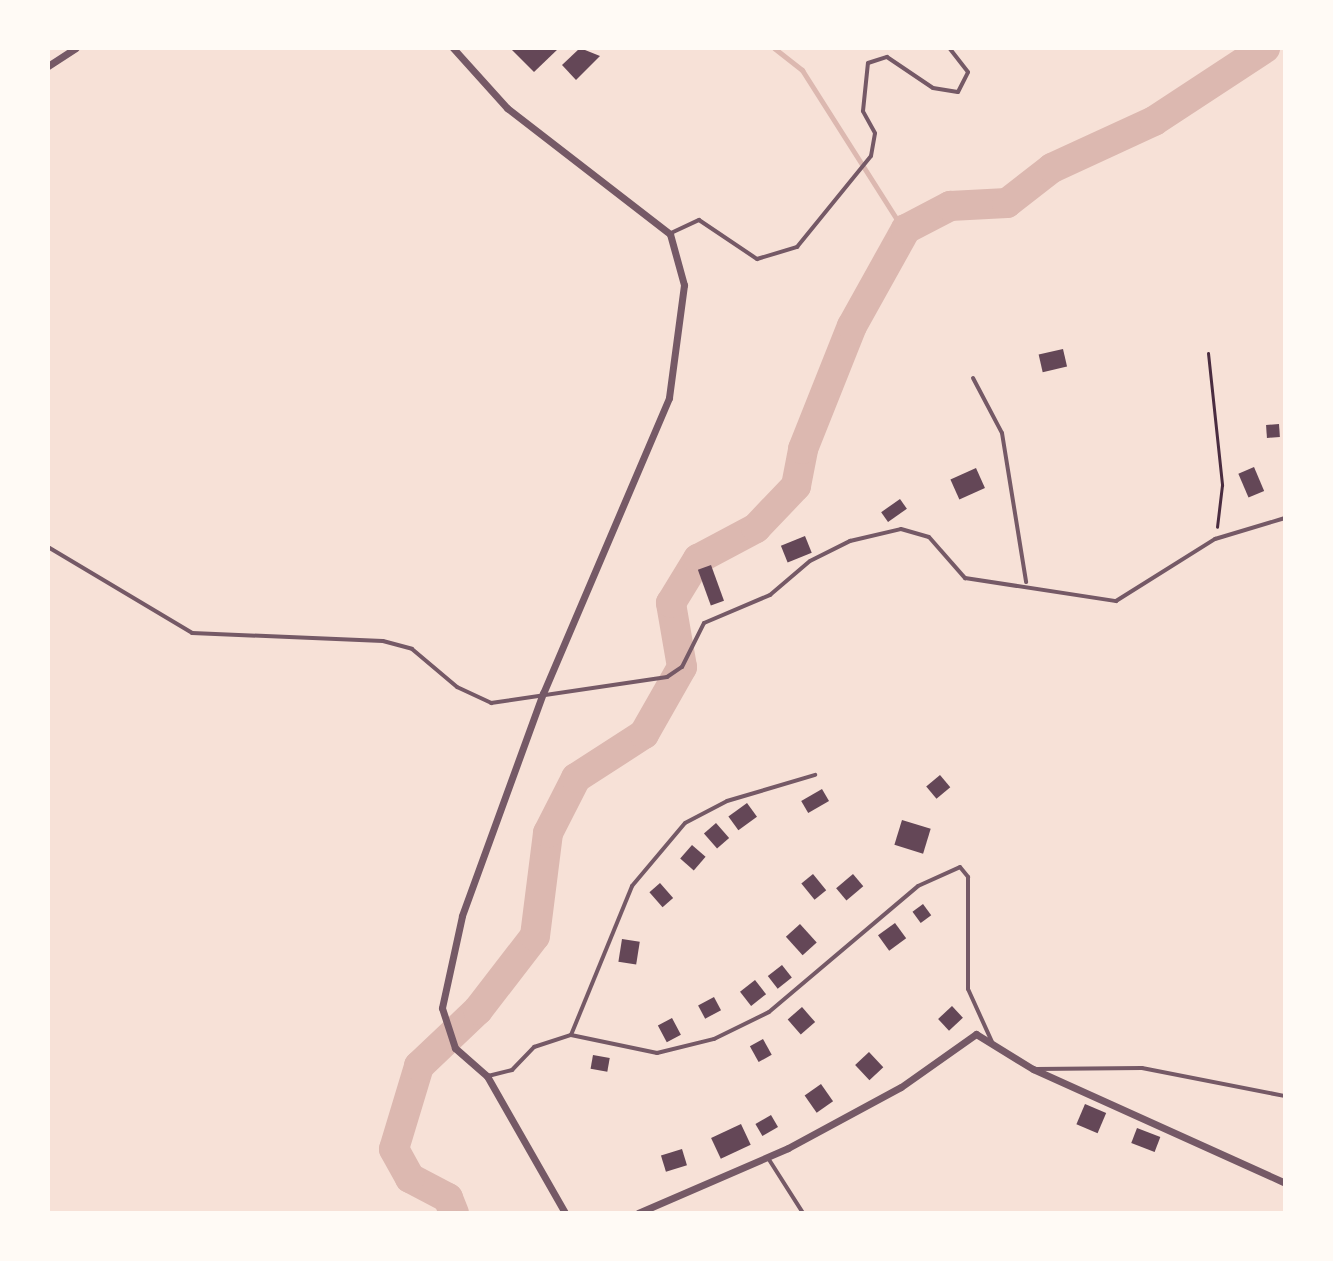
<!DOCTYPE html>
<style>
body{margin:0}
#map{position:relative;width:1333px;height:1261px;overflow:hidden;background:#f7e1d7;font-family:"IBM Plex Sans",sans-serif}
div>[style]{position:absolute}
[style*='--x']{left:calc(var(--x)*1px);top:calc(var(--y)*1px);width:calc(var(--w)*1px);rotate:calc(var(--a)*1deg)}
.stream>*{height:5px;margin:-2.5px;padding:0 2.5px;transform-origin:2.5px;border-radius:2.5px;background:#dcb8b0}
.river>*{height:30px;margin:-15px;padding:0 15px;transform-origin:15px;border-radius:15px;background:#dcb8b0}
.building>*{inset:0;background:#644757;transform-origin:0 0}
.path>*{height:3px;margin:-1.5px;padding:0 1.5px;transform-origin:1.5px;border-radius:1.5px;background:#4a2c40}
.service>*{height:4px;margin:-2px;padding:0 2px;transform-origin:2px;border-radius:2px;background:#755966}
.minor>*{height:7px;margin:-3.5px;padding:0 3.5px;transform-origin:3.5px;border-radius:3.5px;background:#755966}
span{translate:-50% -50%;white-space:nowrap;text-align:center;line-height:1.15;-webkit-text-stroke:6px #fffaf5;paint-order:stroke}
.frame{position:absolute;inset:0;border:50px solid #fffaf5;pointer-events:none}
</style>
<div id="map">
<div class="stream">
<i style="--x:774;--y:48;--w:36;--a:38"></i>
<i style="--x:802;--y:70;--w:191;--a:57.6"></i>
</div>
<div class="river">
<i style="--x:454;--y:1213;--w:16;--a:-112"></i>
<i style="--x:448;--y:1198;--w:43;--a:-152.2"></i>
<i style="--x:410;--y:1178;--w:33;--a:-119"></i>
<i style="--x:394;--y:1149;--w:87;--a:-73.2"></i>
<i style="--x:419;--y:1066;--w:81;--a:-43.5"></i>
<i style="--x:478;--y:1010;--w:93;--a:-52.4"></i>
<i style="--x:535;--y:936;--w:104;--a:-82.8"></i>
<i style="--x:548;--y:833;--w:62;--a:-63"></i>
<i style="--x:576;--y:778;--w:81;--a:-32.9"></i>
<i style="--x:644;--y:734;--w:77;--a:-60.4"></i>
<i style="--x:682;--y:667;--w:65;--a:-99.8"></i>
<i style="--x:671;--y:603;--w:52;--a:-58.5"></i>
<i style="--x:698;--y:559;--w:66;--a:-28.1"></i>
<i style="--x:756;--y:528;--w:58;--a:-46.4"></i>
<i style="--x:796;--y:486;--w:38;--a:-79"></i>
<i style="--x:803;--y:449;--w:132;--a:-68.3"></i>
<i style="--x:852;--y:326;--w:111;--a:-60.9"></i>
<i style="--x:906;--y:229;--w:50;--a:-27.6"></i>
<i style="--x:950;--y:206;--w:57;--a:-3"></i>
<i style="--x:1007;--y:203;--w:57;--a:-37.9"></i>
<i style="--x:1052;--y:168;--w:112;--a:-24.7"></i>
<i style="--x:1154;--y:121;--w:133;--a:-33.3"></i>
</div>
<div class="building">
<i style="clip-path:polygon(510px 48px,559px 48px,534px 72px)"></i>
<i style="clip-path:polygon(580px 48px,600px 56px,576px 80px,562px 65px)"></i>
<i style="left:1063px;top:349px;width:18px;height:25px;rotate:77deg"></i>
<i style="left:1279px;top:424px;width:13px;height:13px;rotate:86deg"></i>
<i style="left:1254px;top:467px;width:26px;height:17px;rotate:67deg"></i>
<i style="left:976px;top:468px;width:22px;height:28px;rotate:66deg"></i>
<i style="left:900px;top:499px;width:12px;height:23px;rotate:55deg"></i>
<i style="left:805px;top:536px;width:18px;height:26px;rotate:68deg"></i>
<i style="left:711px;top:565px;width:38px;height:14px;rotate:70deg"></i>
<i style="left:940px;top:775px;width:16px;height:18px;rotate:50deg"></i>
<i style="left:822px;top:789px;width:14px;height:24px;rotate:60deg"></i>
<i style="left:747px;top:803px;width:17px;height:23px;rotate:54deg"></i>
<i style="left:902px;top:820px;width:30px;height:26px;rotate:17deg"></i>
<i style="left:716px;top:823px;width:20px;height:16px;rotate:49deg"></i>
<i style="left:692px;top:845px;width:18px;height:18px;rotate:41deg"></i>
<i style="left:813px;top:874px;width:21px;height:15px;rotate:51deg"></i>
<i style="left:853px;top:874px;width:16px;height:22px;rotate:50deg"></i>
<i style="left:660px;top:883px;width:20px;height:14px;rotate:49deg"></i>
<i style="left:923px;top:904px;width:14px;height:13px;rotate:54deg"></i>
<i style="left:895px;top:923px;width:19px;height:21px;rotate:54deg"></i>
<i style="left:800px;top:924px;width:25px;height:19px;rotate:48deg"></i>
<i style="left:622px;top:939px;width:18px;height:23px;rotate:9deg"></i>
<i style="left:782px;top:965px;width:16px;height:18px;rotate:52deg"></i>
<i style="left:755px;top:980px;width:18px;height:19px;rotate:52deg"></i>
<i style="left:714px;top:997px;width:15px;height:18px;rotate:62deg"></i>
<i style="left:952px;top:1006px;width:16px;height:19px;rotate:47deg"></i>
<i style="left:802px;top:1007px;width:20px;height:19px;rotate:49deg"></i>
<i style="left:672px;top:1018px;width:19px;height:16px;rotate:62deg"></i>
<i style="left:763px;top:1039px;width:18px;height:15px;rotate:61deg"></i>
<i style="left:869px;top:1052px;width:21px;height:19px;rotate:47deg"></i>
<i style="left:593px;top:1055px;width:17px;height:14px;rotate:10deg"></i>
<i style="left:821px;top:1084px;width:21px;height:20px;rotate:55deg"></i>
<i style="left:1085px;top:1104px;width:23px;height:22px;rotate:23deg"></i>
<i style="left:771px;top:1115px;width:14px;height:18px;rotate:60deg"></i>
<i style="left:741px;top:1124px;width:23px;height:33px;rotate:65deg"></i>
<i style="left:1137px;top:1128px;width:25px;height:16px;rotate:21deg"></i>
<i style="left:682px;top:1149px;width:17px;height:22px;rotate:73deg"></i>
</div>
<div class="path">
<i style="--x:1208;--y:353;--w:133;--a:83.9"></i>
<i style="--x:1222;--y:485;--w:42;--a:96.8"></i>
</div>
<div class="service">
<i style="--x:671;--y:233;--w:31;--a:-25"></i>
<i style="--x:699;--y:220;--w:70;--a:33.9"></i>
<i style="--x:757;--y:259;--w:42;--a:-16.7"></i>
<i style="--x:797;--y:247;--w:117;--a:-50.9"></i>
<i style="--x:871;--y:156;--w:23;--a:-80"></i>
<i style="--x:875;--y:133;--w:25;--a:-119"></i>
<i style="--x:863;--y:111;--w:48;--a:-84.1"></i>
<i style="--x:868;--y:63;--w:20;--a:-18"></i>
<i style="--x:887;--y:57;--w:55;--a:34"></i>
<i style="--x:933;--y:88;--w:25;--a:9"></i>
<i style="--x:958;--y:92;--w:22;--a:-63"></i>
<i style="--x:968;--y:72;--w:31;--a:-128"></i>
<i style="--x:973;--y:378;--w:62;--a:62.2"></i>
<i style="--x:1002;--y:433;--w:151;--a:80.8"></i>
<i style="--x:48;--y:547;--w:168;--a:30.8"></i>
<i style="--x:192;--y:633;--w:191;--a:2.4"></i>
<i style="--x:383;--y:641;--w:30;--a:15"></i>
<i style="--x:412;--y:649;--w:59;--a:40.2"></i>
<i style="--x:457;--y:687;--w:38;--a:25"></i>
<i style="--x:491;--y:703;--w:178;--a:-8.4"></i>
<i style="--x:667;--y:677;--w:18;--a:-34"></i>
<i style="--x:682;--y:667;--w:49;--a:-63.4"></i>
<i style="--x:704;--y:623;--w:72;--a:-23"></i>
<i style="--x:770;--y:595;--w:52;--a:-40.4"></i>
<i style="--x:810;--y:561;--w:45;--a:-26.6"></i>
<i style="--x:850;--y:541;--w:52;--a:-13.2"></i>
<i style="--x:901;--y:529;--w:29;--a:16"></i>
<i style="--x:929;--y:537;--w:55;--a:48.7"></i>
<i style="--x:965;--y:578;--w:153;--a:8.7"></i>
<i style="--x:1116;--y:601;--w:117;--a:-32.1"></i>
<i style="--x:1215;--y:539;--w:73;--a:-16.7"></i>
<i style="--x:571;--y:1035;--w:161;--a:-67.7"></i>
<i style="--x:632;--y:886;--w:82;--a:-49.9"></i>
<i style="--x:685;--y:823;--w:47;--a:-27.6"></i>
<i style="--x:727;--y:801;--w:92;--a:-16.5"></i>
<i style="--x:1036;--y:1069;--w:106;--a:-0.5"></i>
<i style="--x:1142;--y:1068;--w:146;--a:11.1"></i>
<i style="--x:488;--y:1076;--w:25;--a:-14"></i>
<i style="--x:512;--y:1070;--w:32;--a:-46"></i>
<i style="--x:534;--y:1047;--w:39;--a:-18"></i>
<i style="--x:571;--y:1035;--w:88;--a:11.8"></i>
<i style="--x:657;--y:1053;--w:59;--a:-13.8"></i>
<i style="--x:714;--y:1039;--w:61;--a:-26.1"></i>
<i style="--x:769;--y:1012;--w:195;--a:-40.2"></i>
<i style="--x:918;--y:886;--w:46;--a:-24.3"></i>
<i style="--x:960;--y:867;--w:13;--a:51"></i>
<i style="--x:968;--y:877;--w:112;--a:90"></i>
<i style="--x:968;--y:989;--w:60;--a:65.6"></i>
<i style="--x:768;--y:1158;--w:65;--a:57.5"></i>
</div>
<div class="minor">
<i style="--x:453;--y:48;--w:81;--a:48"></i>
<i style="--x:507;--y:108;--w:206;--a:37.7"></i>
<i style="--x:670;--y:234;--w:53;--a:74.6"></i>
<i style="--x:684;--y:285;--w:114;--a:97.6"></i>
<i style="--x:669;--y:398;--w:321;--a:113.1"></i>
<i style="--x:543;--y:693;--w:237;--a:110"></i>
<i style="--x:462;--y:916;--w:94;--a:102.3"></i>
<i style="--x:442;--y:1008;--w:42;--a:72"></i>
<i style="--x:455;--y:1048;--w:43;--a:41.2"></i>
<i style="--x:487;--y:1076;--w:158;--a:60.3"></i>
<i style="--x:48;--y:66;--w:33;--a:-33"></i>
<i style="--x:638;--y:1213;--w:163;--a:-23.4"></i>
<i style="--x:788;--y:1148;--w:128;--a:-28.4"></i>
<i style="--x:901;--y:1087;--w:92;--a:-35.2"></i>
<i style="--x:976;--y:1034;--w:67;--a:31.6"></i>
<i style="--x:1033;--y:1069;--w:277;--a:24.3"></i>
</div>
<div class="frame"></div>
</div>
